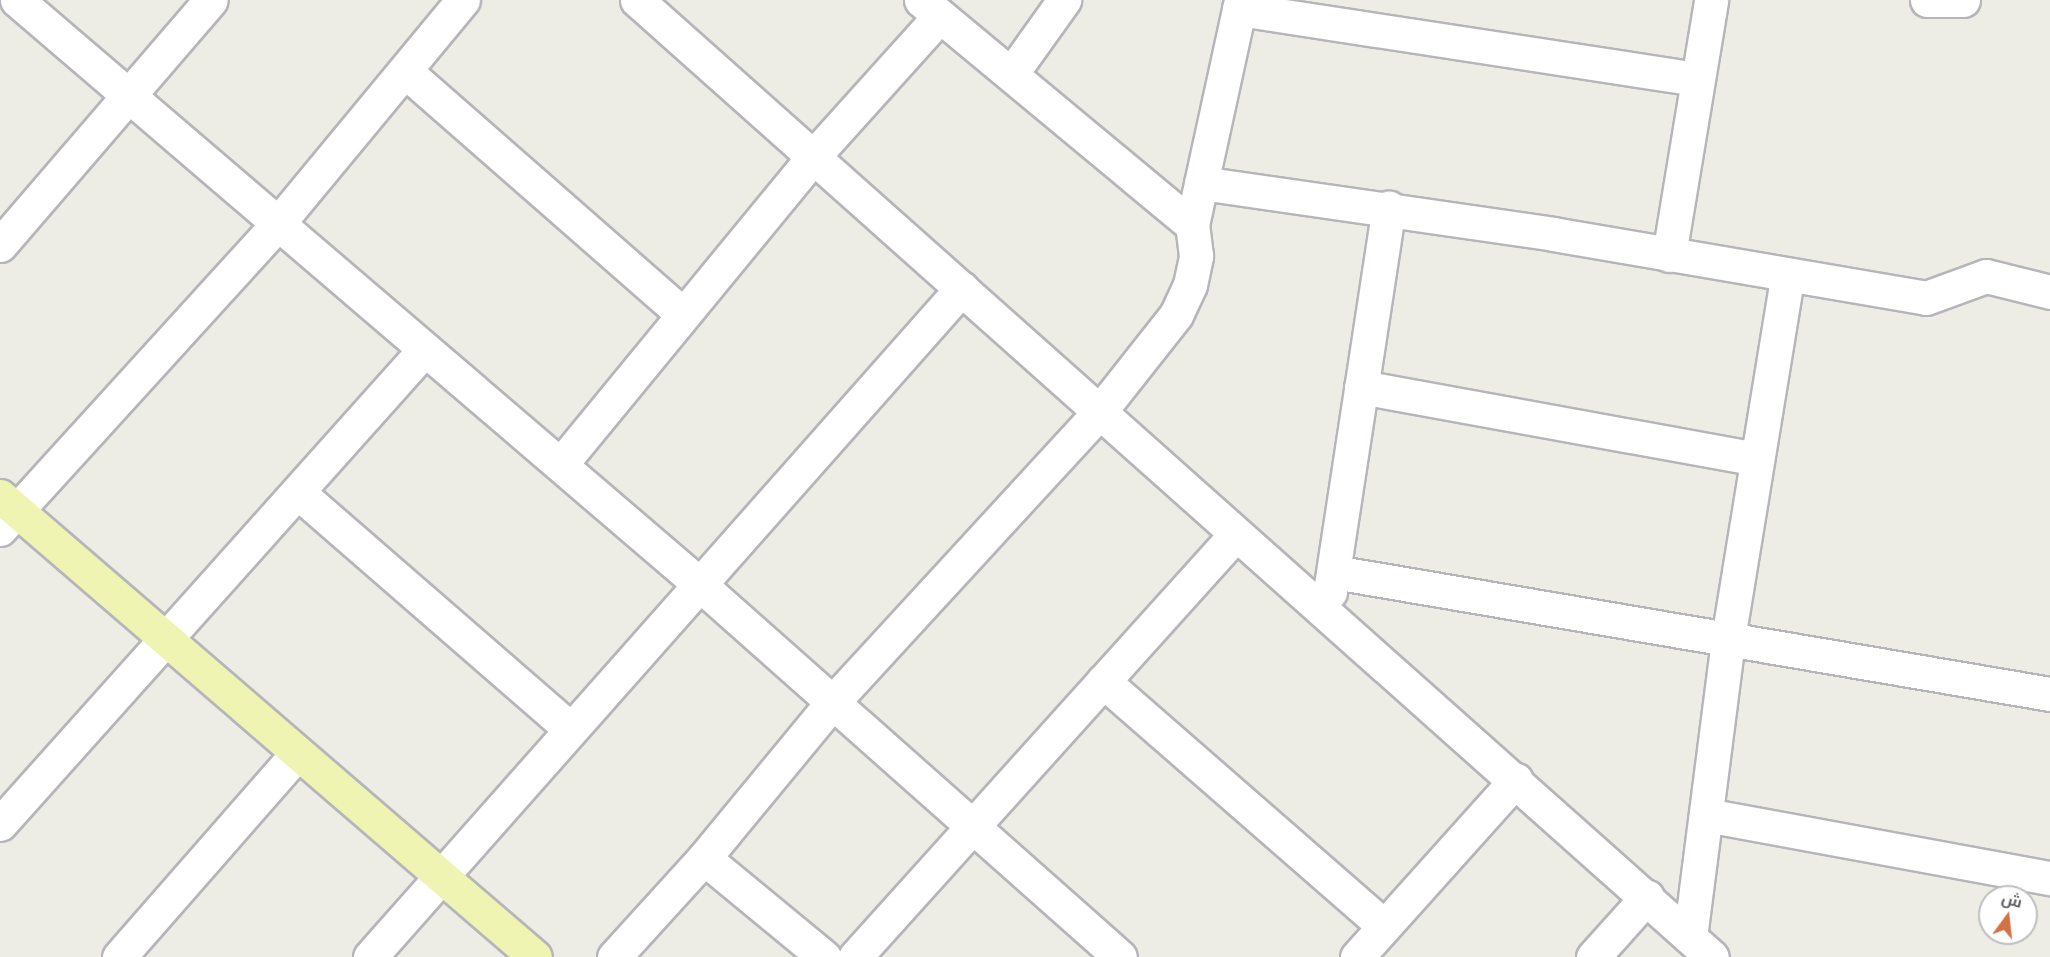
<!DOCTYPE html>
<meta charset="utf-8">
<style>
body{margin:0}
#map{position:relative;width:2050px;height:957px;overflow:hidden;background:#edede5;font-family:Manrope,Cairo,sans-serif}
div>[style]{position:absolute}
[style*='--x']{left:calc(var(--x)*1px);top:calc(var(--y)*1px);width:calc(var(--w)*1px);rotate:calc(var(--a)*1deg)}
.roads{filter:drop-shadow(2px 0 #b5b5ba) drop-shadow(-2px 0 #b5b5ba) drop-shadow(0 2px #b5b5ba) drop-shadow(0 -2px #b5b5ba)}
.minor>*{height:33px;margin:-16.5px;padding:0 16.5px;transform-origin:16.5px;border-radius:16.5px;background:#fff}
.major>*{height:33px;margin:-16.5px;padding:0 16.5px;transform-origin:16.5px;border-radius:16.5px;background:#eff4b2}
span{translate:-50% -50%;white-space:nowrap;text-align:center;line-height:1.15;-webkit-text-stroke:5px #fff;paint-order:stroke}
.north{position:absolute;left:1978px;top:885px;width:60px;height:60px;box-sizing:border-box;background:#fff;border:2px solid #bebfc1;border-radius:50%;rotate:15deg;font-size:16px;font-weight:700;line-height:24px;text-align:center;color:#5c5e63}
.north::after{content:'';display:block;margin:auto;width:21px;height:27px;background:#d37345;clip-path:polygon(50% 0,100% 100%,50% 72%,0 100%)}
</style>
<div id="map">
<div class="roads">
<div class="minor">
<i style="--x:17;--y:0;--w:895;--a:40.56"></i>
<i style="--x:697;--y:582;--w:565;--a:41.56"></i>
<i style="--x:637;--y:0;--w:1439;--a:41.68"></i>
<i style="--x:921;--y:0;--w:352;--a:39.7"></i>
<i style="--x:1927;--y:0;--w:36;--a:0"></i>
<i style="--x:1239;--y:9;--w:463;--a:8.7"></i>
<i style="--x:405;--y:71;--w:369;--a:41.2"></i>
<i style="--x:1012;--y:73;--w:90;--a:-54.5"></i>
<i style="--x:1201;--y:183;--w:356;--a:8.2"></i>
<i style="--x:1553;--y:234;--w:378;--a:9.7"></i>
<i style="--x:1926;--y:298;--w:64;--a:-20.1"></i>
<i style="--x:1986;--y:276;--w:66;--a:14"></i>
<i style="--x:0;--y:245;--w:323;--a:-49.3"></i>
<i style="--x:1669;--y:255;--w:258;--a:-80.6"></i>
<i style="--x:1361;--y:387;--w:402;--a:10.3"></i>
<i style="--x:561;--y:464;--w:396;--a:-50.6"></i>
<i style="--x:812;--y:158;--w:191;--a:-48"></i>
<i style="--x:300;--y:494;--w:357;--a:41"></i>
<i style="--x:0;--y:529;--w:416;--a:-47.7"></i>
<i style="--x:280;--y:221;--w:287;--a:-50.4"></i>
<i style="--x:1334;--y:572;--w:726;--a:9.67"></i>
<i style="--x:1330;--y:592;--w:389;--a:-81.3"></i>
<i style="--x:1103;--y:681;--w:371;--a:41.1"></i>
<i style="--x:1706;--y:815;--w:350;--a:10.4"></i>
<i style="--x:0;--y:824;--w:637;--a:-48.18"></i>
<i style="--x:704;--y:858;--w:156;--a:39.5"></i>
<i style="--x:1690;--y:937;--w:300;--a:-82.7"></i>
<i style="--x:1728;--y:639;--w:367;--a:-80.7"></i>
<i style="--x:119;--y:957;--w:270;--a:-48.8"></i>
<i style="--x:370;--y:957;--w:893;--a:-48.49"></i>
<i style="--x:614;--y:957;--w:134;--a:-47.7"></i>
<i style="--x:704;--y:858;--w:200;--a:-50.5"></i>
<i style="--x:831;--y:704;--w:393;--a:-47.4"></i>
<i style="--x:1097;--y:415;--w:127;--a:-51.7"></i>
<i style="--x:1176;--y:315;--w:33;--a:-65"></i>
<i style="--x:1190;--y:285;--w:30;--a:-78"></i>
<i style="--x:1196;--y:256;--w:31;--a:-97"></i>
<i style="--x:1192;--y:225;--w:230;--a:-77.7"></i>
<i style="--x:855;--y:957;--w:569;--a:-47.99"></i>
<i style="--x:1357;--y:957;--w:238;--a:-48.1"></i>
<i style="--x:1593;--y:957;--w:81;--a:-48"></i>
</div>
<div class="major">
<i style="--x:0;--y:496;--w:706;--a:40.75"></i>
</div>
</div>
<div class="north">ش</div>
</div>
